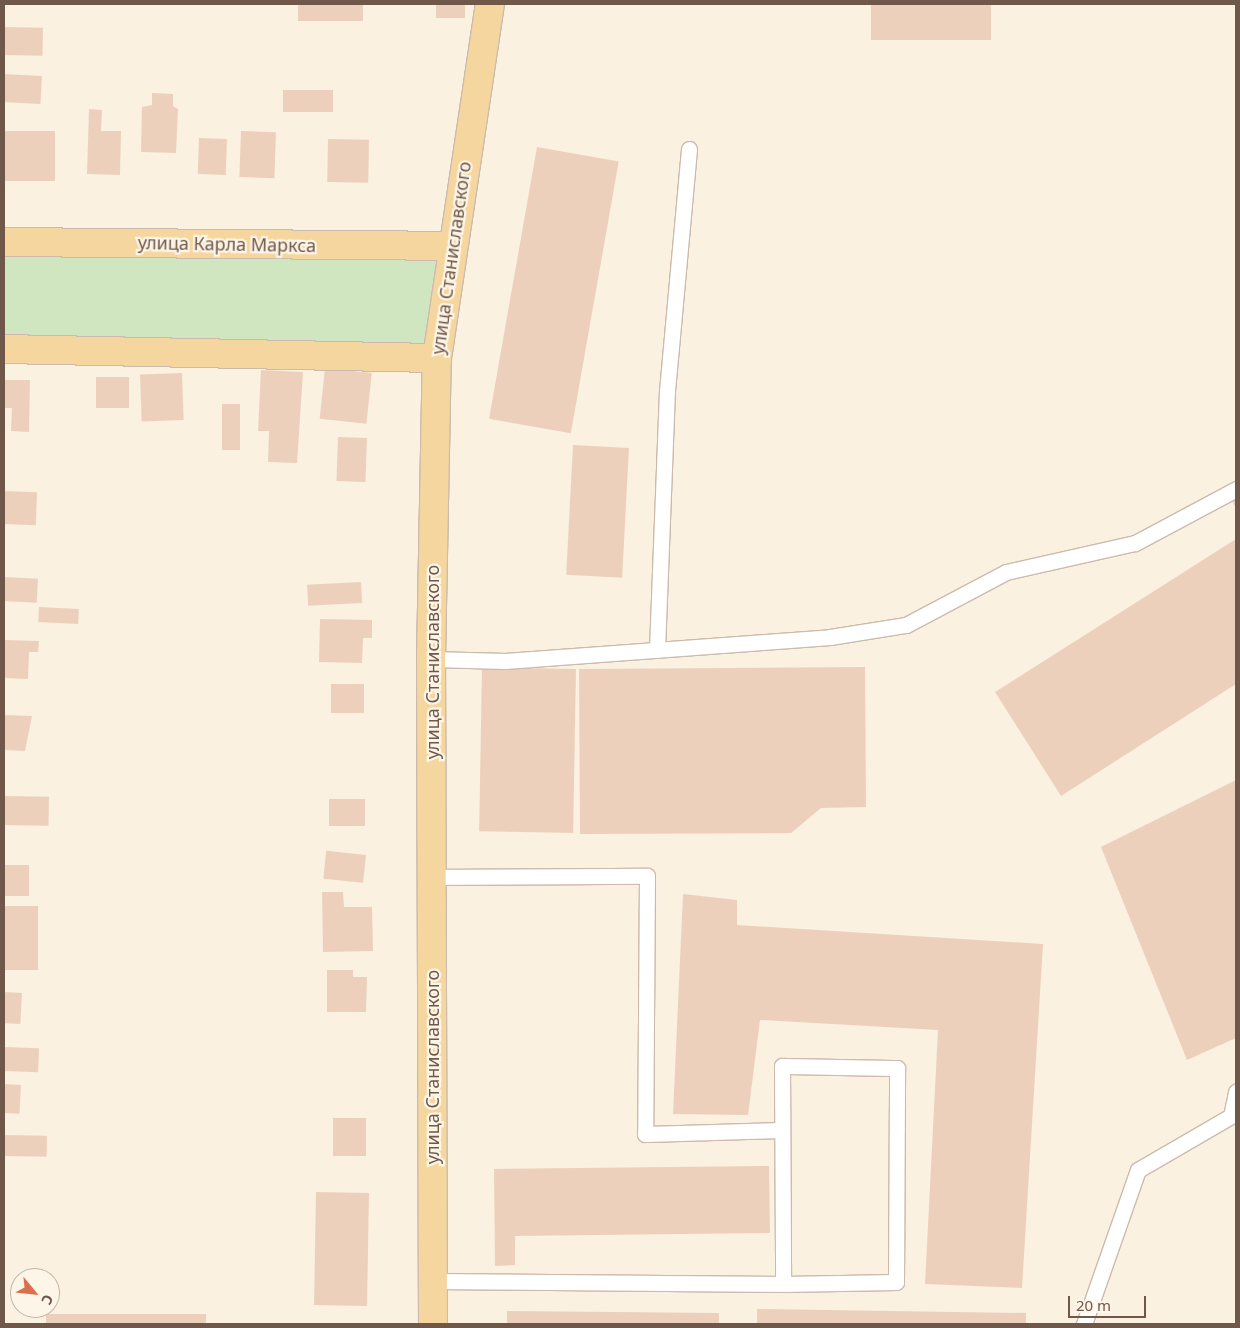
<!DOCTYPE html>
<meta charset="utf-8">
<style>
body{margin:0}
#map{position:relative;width:1240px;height:1328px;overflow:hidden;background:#faf1e1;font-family:"Noto Sans",sans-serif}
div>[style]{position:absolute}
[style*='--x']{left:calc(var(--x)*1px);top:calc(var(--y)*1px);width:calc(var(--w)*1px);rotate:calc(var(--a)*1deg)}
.green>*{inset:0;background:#d0e6c1;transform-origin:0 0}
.building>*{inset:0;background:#edd0bb;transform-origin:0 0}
.roads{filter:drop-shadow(1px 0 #ccbbac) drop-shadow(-1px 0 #ccbbac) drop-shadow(0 1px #ccbbac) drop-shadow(0 -1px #ccbbac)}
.service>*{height:15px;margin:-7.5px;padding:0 7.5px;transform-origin:7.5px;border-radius:7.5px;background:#fff}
.primary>*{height:28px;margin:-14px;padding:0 14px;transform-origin:14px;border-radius:14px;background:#f5d69e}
span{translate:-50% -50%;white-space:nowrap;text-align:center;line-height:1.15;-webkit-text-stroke:4.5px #fdf5e7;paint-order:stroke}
.street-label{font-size:18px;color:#6f584a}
.frame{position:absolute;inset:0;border:5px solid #6f584a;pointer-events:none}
.north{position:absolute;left:10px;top:1268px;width:50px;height:50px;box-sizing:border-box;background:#fdf5e7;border:1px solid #c4b6a8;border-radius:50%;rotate:118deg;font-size:14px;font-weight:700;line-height:20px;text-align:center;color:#6f584a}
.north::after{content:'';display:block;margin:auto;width:18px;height:22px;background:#dc704e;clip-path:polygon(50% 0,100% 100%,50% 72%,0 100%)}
.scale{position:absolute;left:1068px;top:1296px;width:78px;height:22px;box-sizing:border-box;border:2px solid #6f584a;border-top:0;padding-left:6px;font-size:15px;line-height:18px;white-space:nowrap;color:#6f584a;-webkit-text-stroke:4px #fdf5e7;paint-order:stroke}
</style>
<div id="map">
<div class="green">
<i style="left:4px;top:242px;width:446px;height:110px;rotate:1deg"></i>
</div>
<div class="building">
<i style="left:298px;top:4px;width:65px;height:17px"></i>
<i style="left:436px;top:4px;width:29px;height:14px"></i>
<i style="left:871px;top:4px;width:120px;height:36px"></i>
<i style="left:4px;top:27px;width:39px;height:28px;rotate:1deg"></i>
<i style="left:4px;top:74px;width:38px;height:28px;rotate:3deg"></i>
<i style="left:333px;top:90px;width:22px;height:50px;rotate:90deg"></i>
<i style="clip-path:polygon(152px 93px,173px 94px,173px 106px,178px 109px,176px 153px,141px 152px,142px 107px,152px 105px)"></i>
<i style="clip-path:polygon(89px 109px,102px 110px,101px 131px,121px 131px,120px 175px,87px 174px)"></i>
<i style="left:4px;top:131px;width:51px;height:50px"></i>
<i style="left:241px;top:131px;width:35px;height:46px;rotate:2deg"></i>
<i style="left:199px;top:138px;width:28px;height:36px;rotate:2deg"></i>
<i style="left:328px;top:139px;width:41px;height:43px;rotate:1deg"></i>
<i style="left:537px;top:147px;width:83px;height:276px;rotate:10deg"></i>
<i style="left:325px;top:368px;width:47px;height:51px;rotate:6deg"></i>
<i style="clip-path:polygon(261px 370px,303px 372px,297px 463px,268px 462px,269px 431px,258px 431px)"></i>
<i style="left:182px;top:373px;width:47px;height:42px;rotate:88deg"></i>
<i style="left:96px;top:377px;width:33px;height:31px"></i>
<i style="clip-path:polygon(4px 380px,30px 380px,29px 432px,11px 431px,12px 408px,4px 408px)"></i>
<i style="left:222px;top:404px;width:18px;height:46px"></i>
<i style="left:338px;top:437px;width:29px;height:44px;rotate:2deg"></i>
<i style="left:573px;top:445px;width:56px;height:130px;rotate:3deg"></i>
<i style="left:4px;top:491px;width:33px;height:33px;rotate:2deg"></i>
<i style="clip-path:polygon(1236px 496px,1236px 508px,1231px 499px)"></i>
<i style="clip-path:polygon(1236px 539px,1236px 684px,1061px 796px,995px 692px)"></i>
<i style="left:4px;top:577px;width:34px;height:24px;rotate:3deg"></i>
<i style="left:361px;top:582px;width:21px;height:54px;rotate:87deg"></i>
<i style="left:39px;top:607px;width:40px;height:15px;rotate:3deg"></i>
<i style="clip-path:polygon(320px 619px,372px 620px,372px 638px,363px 638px,362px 663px,319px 662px)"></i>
<i style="clip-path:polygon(4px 640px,39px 641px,38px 652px,29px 652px,28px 679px,4px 678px)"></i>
<i style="clip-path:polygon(865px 667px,866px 807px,821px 808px,791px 833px,580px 834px,579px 669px)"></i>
<i style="left:576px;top:669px;width:164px;height:94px;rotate:91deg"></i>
<i style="left:331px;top:684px;width:33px;height:29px"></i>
<i style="clip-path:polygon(4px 715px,32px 716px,25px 751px,4px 750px)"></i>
<i style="clip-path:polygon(1236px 780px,1236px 1038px,1187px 1060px,1101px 847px)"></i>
<i style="left:4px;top:796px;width:45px;height:29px;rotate:1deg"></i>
<i style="left:329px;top:799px;width:36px;height:27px"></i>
<i style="left:366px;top:855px;width:28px;height:40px;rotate:96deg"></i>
<i style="left:29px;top:865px;width:31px;height:25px;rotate:90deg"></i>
<i style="clip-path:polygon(322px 892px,343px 892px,344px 907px,372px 907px,373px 951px,323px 952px)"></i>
<i style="clip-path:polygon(683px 894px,737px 900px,737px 925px,1043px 944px,1022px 1288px,925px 1284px,938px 1030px,760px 1020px,748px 1115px,673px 1114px)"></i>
<i style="left:4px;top:906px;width:34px;height:64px"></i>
<i style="clip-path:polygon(327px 970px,353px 970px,353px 977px,367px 977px,366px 1012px,327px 1012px)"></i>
<i style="left:4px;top:992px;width:18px;height:31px;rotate:3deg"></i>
<i style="left:4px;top:1047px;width:35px;height:24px;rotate:2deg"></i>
<i style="left:4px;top:1084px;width:17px;height:29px;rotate:3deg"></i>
<i style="left:333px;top:1118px;width:33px;height:38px"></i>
<i style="left:4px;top:1135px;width:43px;height:21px;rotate:1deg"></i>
<i style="clip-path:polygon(769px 1166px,770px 1233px,515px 1236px,515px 1265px,495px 1266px,494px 1169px)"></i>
<i style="left:316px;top:1192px;width:53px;height:113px;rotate:1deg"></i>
<i style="clip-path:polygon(757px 1309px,1026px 1313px,1026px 1324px,757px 1324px)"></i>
<i style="clip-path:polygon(507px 1311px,719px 1313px,719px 1324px,507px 1324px)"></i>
<i style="left:46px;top:1314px;width:160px;height:10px"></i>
</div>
<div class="roads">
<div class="service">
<i style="--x:657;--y:650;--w:259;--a:-87.8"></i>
<i style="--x:667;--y:391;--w:243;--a:-84.8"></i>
<i style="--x:431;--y:659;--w:74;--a:1.5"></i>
<i style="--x:505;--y:661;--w:326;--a:-4.2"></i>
<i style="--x:830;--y:637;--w:77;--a:-9"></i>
<i style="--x:906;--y:625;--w:113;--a:-27.9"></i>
<i style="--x:1006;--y:572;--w:132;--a:-12.7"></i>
<i style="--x:1135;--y:543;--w:115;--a:-28.1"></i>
<i style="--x:432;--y:877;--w:215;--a:-0.3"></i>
<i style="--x:647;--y:876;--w:258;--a:90.4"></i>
<i style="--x:645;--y:1134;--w:137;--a:-1.7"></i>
<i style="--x:433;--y:1281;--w:350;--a:0.5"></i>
<i style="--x:783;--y:1284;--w:113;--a:-1"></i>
<i style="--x:896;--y:1282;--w:214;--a:-89.7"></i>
<i style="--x:897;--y:1068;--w:115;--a:-179"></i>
<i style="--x:782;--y:1066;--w:218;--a:89.7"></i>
<i style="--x:1084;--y:1324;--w:163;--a:-70.7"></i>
<i style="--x:1138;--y:1170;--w:108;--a:-30.1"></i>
<i style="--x:1231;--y:1116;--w:25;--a:-78"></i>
</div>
<div class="primary">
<i style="--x:4;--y:242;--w:446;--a:0.5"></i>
<i style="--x:4;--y:349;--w:433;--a:1.2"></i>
<i style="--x:433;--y:1324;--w:665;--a:-90.17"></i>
<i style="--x:431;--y:659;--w:301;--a:-88.9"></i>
<i style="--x:437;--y:358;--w:358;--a:-81.5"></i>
</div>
</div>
<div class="street-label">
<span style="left:227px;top:244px;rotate:1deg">улица Карла Маркса</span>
<span style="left:451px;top:258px;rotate:-82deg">улица Станиславского</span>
<span style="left:432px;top:662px;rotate:-90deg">улица Станиславского</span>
<span style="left:432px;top:1067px;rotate:-90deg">улица Станиславского</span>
</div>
<div class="frame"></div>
<div class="north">С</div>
<div class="scale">20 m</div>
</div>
